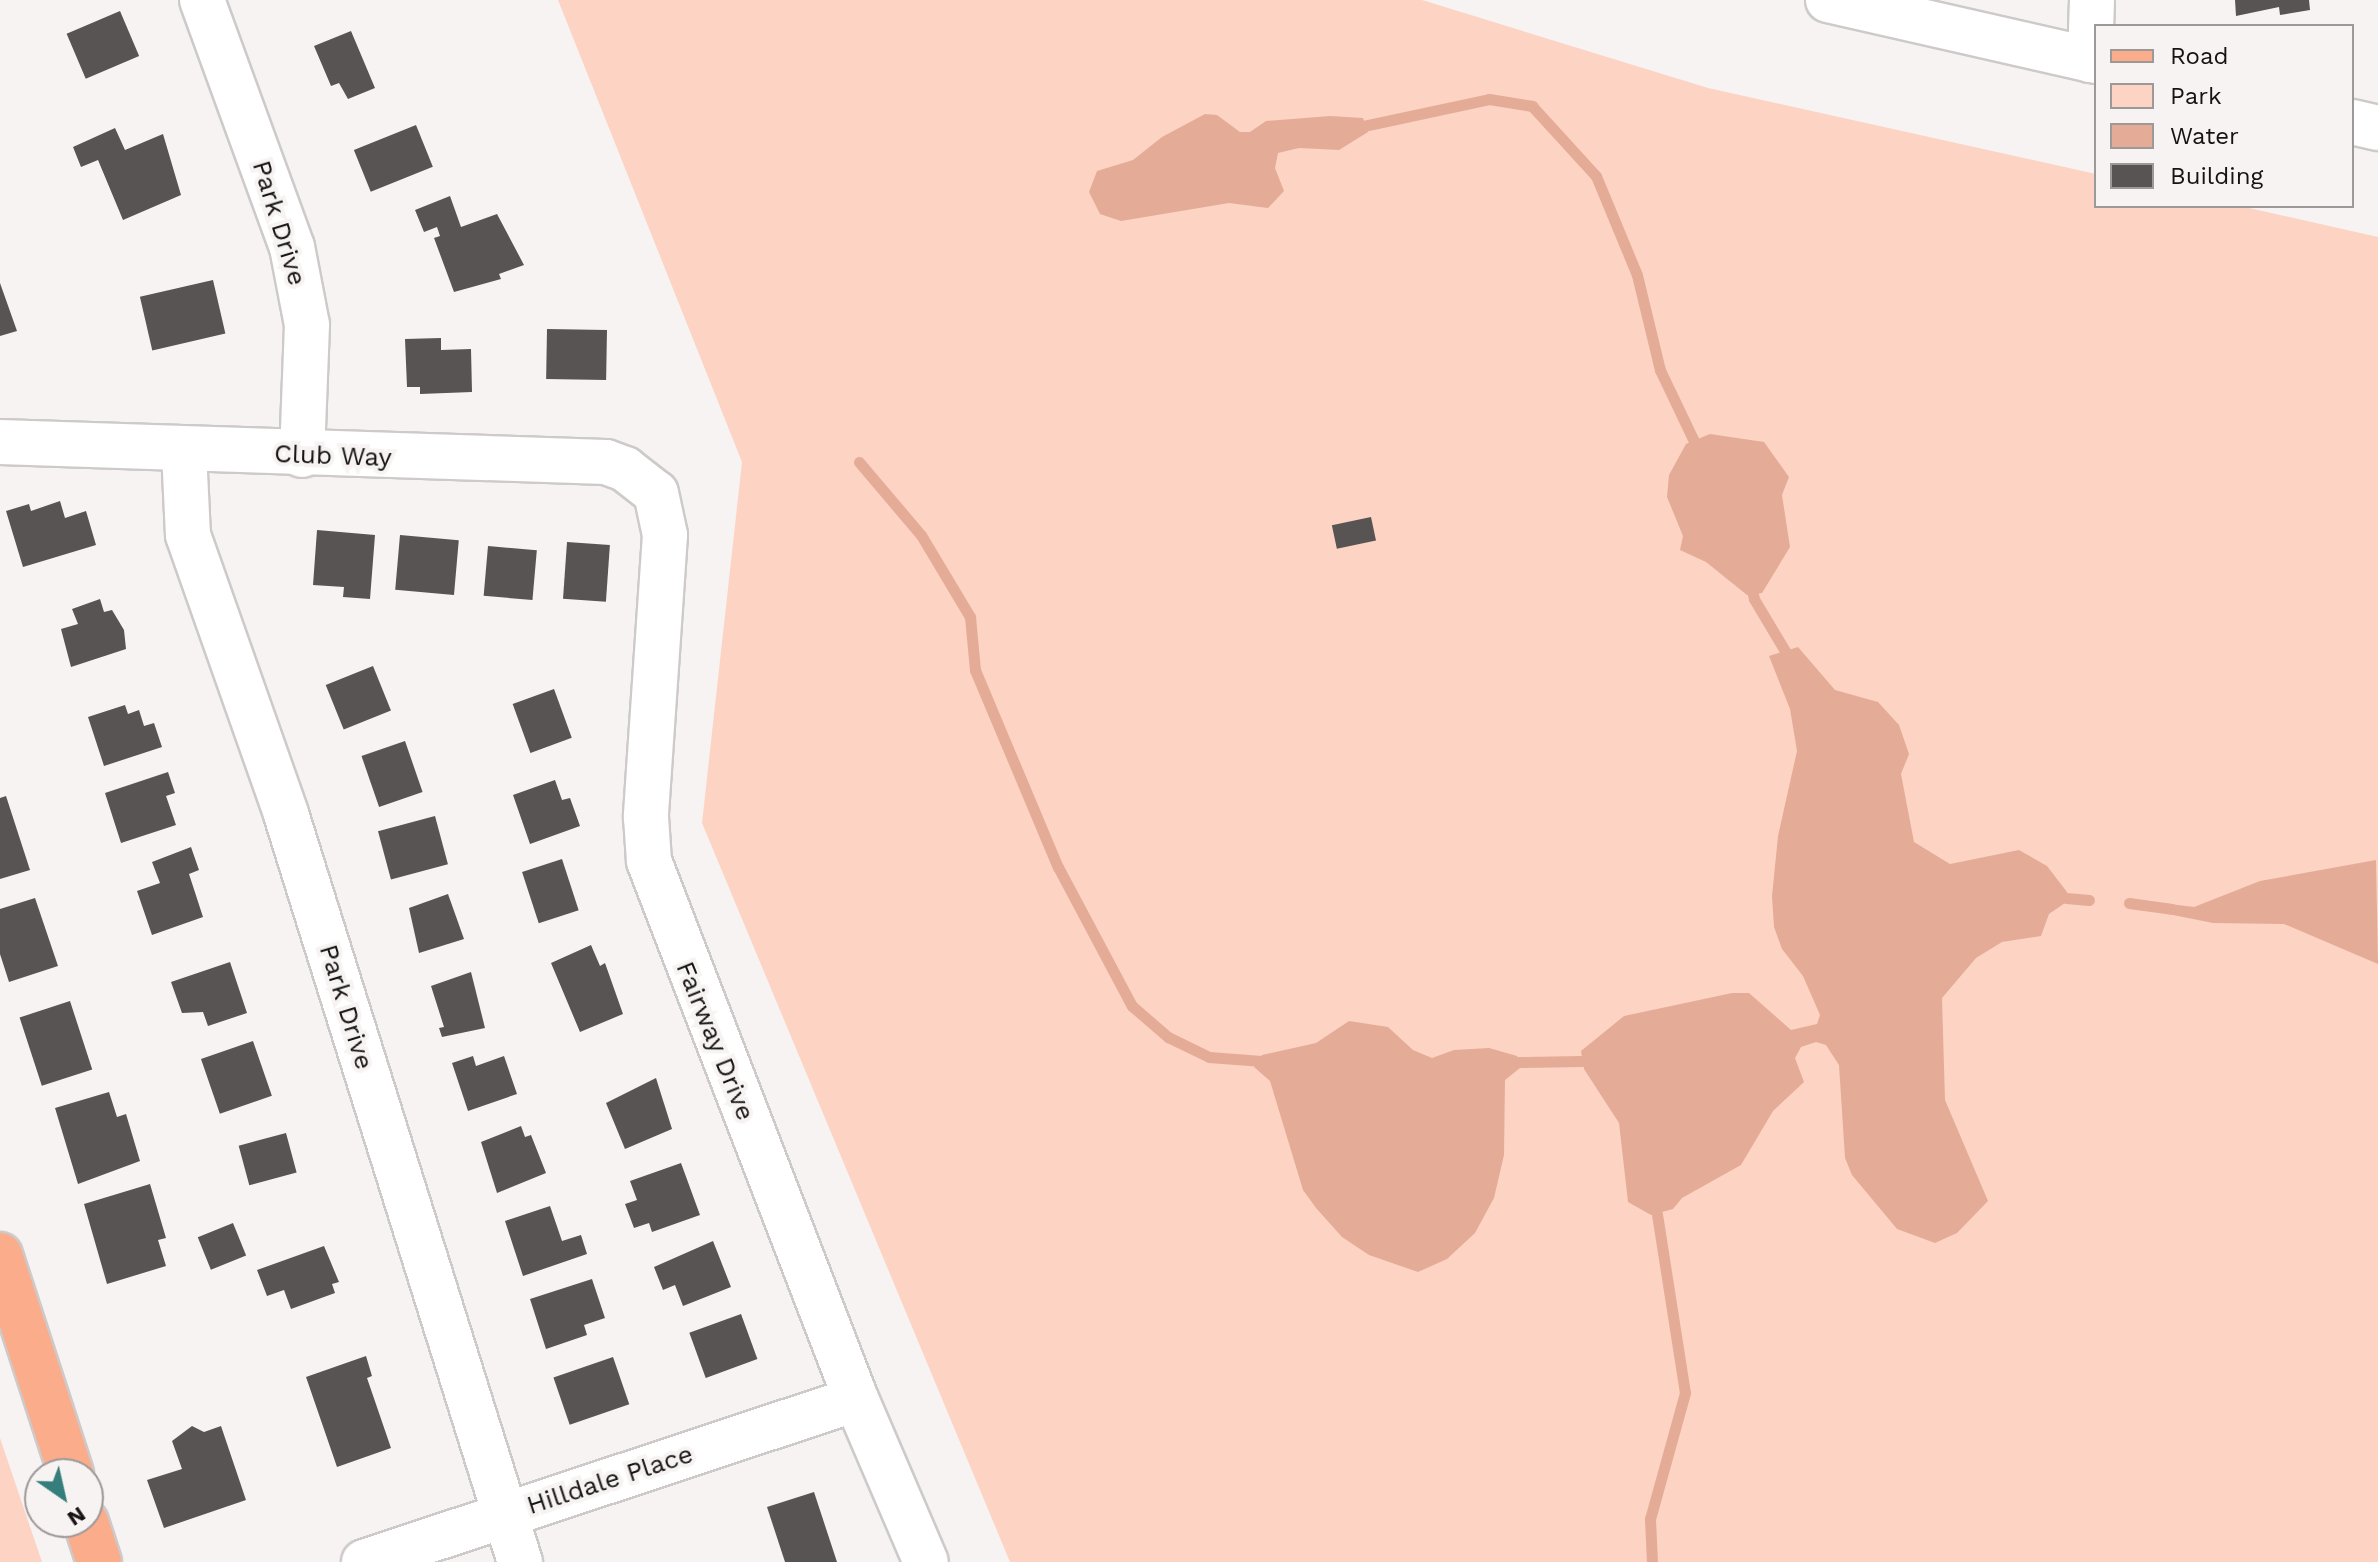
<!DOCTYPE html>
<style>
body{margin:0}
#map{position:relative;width:2378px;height:1562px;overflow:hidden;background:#f7f3f2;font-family:"Work Sans",sans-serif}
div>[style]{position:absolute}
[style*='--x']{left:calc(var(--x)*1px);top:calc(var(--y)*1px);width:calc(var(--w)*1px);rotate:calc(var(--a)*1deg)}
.green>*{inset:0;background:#fdd3c3}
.water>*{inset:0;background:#e4ac97}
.stream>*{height:11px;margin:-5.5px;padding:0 5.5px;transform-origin:5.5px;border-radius:5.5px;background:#e4ac97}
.building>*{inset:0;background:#575453;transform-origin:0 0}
.roads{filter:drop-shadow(2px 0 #cecac9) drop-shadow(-2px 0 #cecac9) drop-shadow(0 2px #cecac9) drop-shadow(0 -2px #cecac9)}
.minor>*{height:44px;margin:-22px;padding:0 22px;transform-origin:22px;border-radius:22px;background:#fff}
.major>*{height:44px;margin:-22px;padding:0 22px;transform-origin:22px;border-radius:22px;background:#faac8b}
span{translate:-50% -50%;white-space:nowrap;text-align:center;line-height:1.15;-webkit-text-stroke:8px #f7f3f2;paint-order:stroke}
.street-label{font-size:26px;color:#151313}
.legend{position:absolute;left:2094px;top:24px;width:260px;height:184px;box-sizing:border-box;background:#f7f3f2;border:2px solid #9d9999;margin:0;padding:10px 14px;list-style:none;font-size:24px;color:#151313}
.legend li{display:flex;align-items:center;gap:16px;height:40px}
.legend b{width:40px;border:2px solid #9d9999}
.north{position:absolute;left:24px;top:1458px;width:80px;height:80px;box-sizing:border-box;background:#f7f3f2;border:2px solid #9d9999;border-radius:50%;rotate:146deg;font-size:22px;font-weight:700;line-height:32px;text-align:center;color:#151313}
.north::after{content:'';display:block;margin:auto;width:28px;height:36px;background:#357e7b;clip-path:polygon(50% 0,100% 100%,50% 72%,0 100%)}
</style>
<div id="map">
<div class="green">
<i style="clip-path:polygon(558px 0,1422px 0,1708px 88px,2096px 174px,2096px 206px,2240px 206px,2378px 237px,2378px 1562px,1010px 1562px,702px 823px,742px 462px)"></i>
<i style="clip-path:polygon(0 1438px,42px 1562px,0 1562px)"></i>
</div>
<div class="water">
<i style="clip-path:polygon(1205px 114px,1217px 115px,1240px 132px,1250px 132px,1266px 121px,1330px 116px,1363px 118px,1368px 132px,1339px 150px,1299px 148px,1278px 153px,1275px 168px,1284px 191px,1268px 208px,1229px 203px,1121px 221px,1100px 214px,1089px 192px,1097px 171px,1133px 160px,1162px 137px)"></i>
<i style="clip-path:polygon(1710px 434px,1764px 442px,1789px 477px,1782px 495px,1790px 547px,1762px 593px,1747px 595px,1706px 562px,1680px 550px,1683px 536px,1667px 497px,1669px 475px,1686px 444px)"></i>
<i style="clip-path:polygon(1798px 647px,1835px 690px,1878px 702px,1899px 725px,1909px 754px,1901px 774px,1914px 842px,1950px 864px,2019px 850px,2047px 866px,2067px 892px,2065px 903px,2049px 914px,2041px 936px,2002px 942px,1976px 958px,1942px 998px,1945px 1100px,1988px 1201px,1957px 1233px,1935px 1243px,1897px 1229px,1852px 1175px,1845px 1158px,1839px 1065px,1826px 1045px,1816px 1042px,1801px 1047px,1795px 1058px,1804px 1082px,1773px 1111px,1741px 1165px,1682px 1198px,1673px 1209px,1651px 1215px,1628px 1202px,1619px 1123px,1584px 1069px,1581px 1051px,1624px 1016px,1732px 993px,1749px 993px,1791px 1030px,1817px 1024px,1820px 1015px,1803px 976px,1782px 949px,1774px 927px,1772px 896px,1778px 836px,1797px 751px,1790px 709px,1769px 656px)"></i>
<i style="clip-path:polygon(2376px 860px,2378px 964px,2284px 924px,2213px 923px,2158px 912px,2162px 903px,2194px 907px,2260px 881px)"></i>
<i style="clip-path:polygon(1349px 1021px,1388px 1027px,1413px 1050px,1432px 1058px,1454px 1050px,1489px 1048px,1517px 1056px,1520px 1068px,1505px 1080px,1504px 1155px,1494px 1198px,1475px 1233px,1447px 1259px,1418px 1272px,1369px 1255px,1342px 1237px,1316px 1208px,1303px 1190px,1270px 1081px,1254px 1067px,1262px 1055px,1316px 1043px)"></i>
</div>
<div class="stream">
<i style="--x:1354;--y:128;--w:138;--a:-12.1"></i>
<i style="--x:1489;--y:99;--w:44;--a:9.2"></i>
<i style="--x:1532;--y:106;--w:95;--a:47.6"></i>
<i style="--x:1596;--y:176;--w:107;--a:67.5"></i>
<i style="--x:1637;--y:275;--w:98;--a:76.4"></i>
<i style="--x:1660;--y:370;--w:93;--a:64.5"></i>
<i style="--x:859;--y:462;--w:96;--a:49.7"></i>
<i style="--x:921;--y:535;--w:96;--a:59.1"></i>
<i style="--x:970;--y:617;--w:53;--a:84.6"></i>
<i style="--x:975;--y:670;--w:214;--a:67.2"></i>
<i style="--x:1058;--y:867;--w:157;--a:62"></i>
<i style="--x:1132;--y:1006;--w:48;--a:40.7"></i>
<i style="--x:1168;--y:1037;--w:46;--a:26"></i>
<i style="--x:1209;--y:1057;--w:65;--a:4.4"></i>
<i style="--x:1750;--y:580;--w:19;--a:78"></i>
<i style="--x:1754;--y:599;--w:61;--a:59.2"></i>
<i style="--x:2066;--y:898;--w:23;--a:5"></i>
<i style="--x:2129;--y:903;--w:43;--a:7.9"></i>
<i style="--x:1518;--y:1062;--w:64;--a:-0.9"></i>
<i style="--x:1652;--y:1562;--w:43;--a:-92.7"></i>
<i style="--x:1650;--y:1519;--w:131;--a:-74.5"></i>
<i style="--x:1685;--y:1393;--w:181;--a:-98.9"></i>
</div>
<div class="building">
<i style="clip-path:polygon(2235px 0,2309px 0,2310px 10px,2280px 15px,2279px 7px,2236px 16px)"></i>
<i style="left:120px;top:11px;width:49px;height:58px;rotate:67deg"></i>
<i style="clip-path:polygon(351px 31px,375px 88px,348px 99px,339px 83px,331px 86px,314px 46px)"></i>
<i style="left:416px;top:125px;width:45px;height:67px;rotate:68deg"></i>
<i style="clip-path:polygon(115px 128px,125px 150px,163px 134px,181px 195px,123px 220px,98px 160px,81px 167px,73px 147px)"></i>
<i style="clip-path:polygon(450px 196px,461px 227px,497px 214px,524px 265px,499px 274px,501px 279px,454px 292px,434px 238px,440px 236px,437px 227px,424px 232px,415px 210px)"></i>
<i style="left:213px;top:280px;width:55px;height:75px;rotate:77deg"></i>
<i style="clip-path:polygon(0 283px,17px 331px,0 336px)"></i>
<i style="left:547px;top:329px;width:60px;height:50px;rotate:1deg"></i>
<i style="clip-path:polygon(441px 338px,441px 350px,471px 349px,472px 392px,420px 394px,420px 387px,407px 387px,405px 339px)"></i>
<i style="clip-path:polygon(60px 501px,65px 518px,86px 511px,96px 545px,23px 567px,6px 511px,29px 504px,31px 511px)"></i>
<i style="left:1371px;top:517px;width:24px;height:40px;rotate:78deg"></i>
<i style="clip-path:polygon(317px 530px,375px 535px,370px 599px,343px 597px,344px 587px,313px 585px)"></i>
<i style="left:400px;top:535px;width:59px;height:55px;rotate:5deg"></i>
<i style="left:567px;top:542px;width:43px;height:57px;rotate:4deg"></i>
<i style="left:488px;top:546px;width:49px;height:50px;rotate:5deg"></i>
<i style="clip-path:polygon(100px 599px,104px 612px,112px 610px,124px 630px,126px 649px,71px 667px,61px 629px,78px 624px,72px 609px)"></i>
<i style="left:373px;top:666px;width:48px;height:51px;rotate:68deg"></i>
<i style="left:554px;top:689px;width:52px;height:44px;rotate:70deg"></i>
<i style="clip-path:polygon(125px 705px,128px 714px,139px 710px,144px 726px,154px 723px,162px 747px,104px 766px,88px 717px)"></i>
<i style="left:405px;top:741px;width:54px;height:46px;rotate:71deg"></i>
<i style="clip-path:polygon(168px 772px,175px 793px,166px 796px,176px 825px,121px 843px,105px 793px)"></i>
<i style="clip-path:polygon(555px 780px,562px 800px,570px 798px,580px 826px,530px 844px,513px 795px)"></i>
<i style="clip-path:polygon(6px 796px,30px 870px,0 879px,0 798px)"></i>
<i style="left:435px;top:816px;width:50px;height:59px;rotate:75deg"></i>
<i style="clip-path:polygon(191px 847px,199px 870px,189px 874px,203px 917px,152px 935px,137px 891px,160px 883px,152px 862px)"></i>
<i style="left:562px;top:859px;width:54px;height:42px;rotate:72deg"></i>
<i style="clip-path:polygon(448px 894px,464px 939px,419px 953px,409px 908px)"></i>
<i style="clip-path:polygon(35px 898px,58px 966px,9px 982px,0 954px,0 909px)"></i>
<i style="clip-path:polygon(591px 945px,600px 966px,605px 963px,623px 1014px,580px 1032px,551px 963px)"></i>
<i style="clip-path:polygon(230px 962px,247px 1013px,208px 1026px,203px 1012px,182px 1013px,171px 982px)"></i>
<i style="clip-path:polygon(471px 972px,485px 1028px,442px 1037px,439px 1028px,444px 1027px,431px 986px)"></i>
<i style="left:70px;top:1001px;width:72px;height:53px;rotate:72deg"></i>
<i style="left:253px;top:1041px;width:58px;height:55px;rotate:71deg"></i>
<i style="clip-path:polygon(473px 1056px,476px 1066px,504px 1056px,517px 1094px,468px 1111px,452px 1063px)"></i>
<i style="clip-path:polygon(656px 1078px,672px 1129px,625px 1149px,606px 1103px)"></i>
<i style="clip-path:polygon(109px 1092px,117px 1117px,126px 1114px,140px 1161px,78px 1184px,55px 1108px)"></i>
<i style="clip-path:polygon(521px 1126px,525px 1137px,531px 1135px,546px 1173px,497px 1193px,481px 1142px)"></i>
<i style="left:286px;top:1133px;width:41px;height:49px;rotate:75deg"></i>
<i style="clip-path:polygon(681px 1163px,700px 1215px,652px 1232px,649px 1223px,634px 1228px,625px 1204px,637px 1200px,630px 1181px)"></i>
<i style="clip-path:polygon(150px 1184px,166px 1238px,158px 1240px,166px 1266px,107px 1284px,84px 1204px)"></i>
<i style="clip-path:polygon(550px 1206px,562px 1241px,581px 1235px,587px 1254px,523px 1276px,505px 1221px)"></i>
<i style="left:233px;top:1223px;width:35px;height:38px;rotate:68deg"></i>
<i style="clip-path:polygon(713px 1241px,731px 1287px,683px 1306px,675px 1285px,663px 1290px,654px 1267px)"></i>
<i style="clip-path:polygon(324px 1246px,339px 1282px,332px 1284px,335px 1293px,291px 1309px,284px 1290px,267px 1296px,257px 1270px)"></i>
<i style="clip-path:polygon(592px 1279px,605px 1318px,584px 1325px,587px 1335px,546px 1349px,530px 1299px)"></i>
<i style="left:741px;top:1314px;width:48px;height:55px;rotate:70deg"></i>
<i style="clip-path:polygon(366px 1356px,372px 1376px,367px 1378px,391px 1448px,337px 1467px,306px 1377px)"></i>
<i style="left:613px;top:1357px;width:50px;height:63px;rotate:71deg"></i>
<i style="clip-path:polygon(192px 1426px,204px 1432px,221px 1426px,246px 1500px,164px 1528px,147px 1480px,182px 1469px,172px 1441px)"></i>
<i style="clip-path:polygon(814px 1492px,837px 1562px,785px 1562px,767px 1507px)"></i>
</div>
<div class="roads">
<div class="minor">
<i style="--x:202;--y:0;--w:263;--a:70"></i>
<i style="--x:292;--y:247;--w:79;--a:79.1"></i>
<i style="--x:307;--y:325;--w:130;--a:92.2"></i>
<i style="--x:1828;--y:0;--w:275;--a:12.8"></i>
<i style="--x:2090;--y:60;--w:60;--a:-88.1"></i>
<i style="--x:2352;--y:122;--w:27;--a:13"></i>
<i style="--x:0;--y:442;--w:606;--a:1.89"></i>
<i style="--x:606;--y:462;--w:20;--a:20"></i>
<i style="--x:625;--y:469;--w:39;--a:38"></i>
<i style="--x:656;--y:493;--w:43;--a:77.9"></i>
<i style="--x:665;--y:535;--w:283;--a:93.9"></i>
<i style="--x:646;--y:817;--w:44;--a:86.1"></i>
<i style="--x:649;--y:861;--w:576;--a:68.96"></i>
<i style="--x:856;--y:1399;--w:177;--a:66.8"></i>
<i style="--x:184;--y:451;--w:84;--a:87.3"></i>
<i style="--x:188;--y:535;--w:296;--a:70.6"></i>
<i style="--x:286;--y:814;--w:784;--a:72.63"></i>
<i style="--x:364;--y:1562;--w:518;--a:-18.33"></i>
</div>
<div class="major">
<i style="--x:0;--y:1255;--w:230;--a:72"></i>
<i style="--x:86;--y:1522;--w:42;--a:72"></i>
</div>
</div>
<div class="street-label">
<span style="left:279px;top:223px;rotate:73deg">Park Drive</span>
<span style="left:333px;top:456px;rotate:2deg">Club Way</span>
<span style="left:346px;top:1007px;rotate:73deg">Park Drive</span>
<span style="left:715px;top:1041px;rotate:68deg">Fairway Drive</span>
<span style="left:610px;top:1480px;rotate:-18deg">Hilldale Place</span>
</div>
<ul class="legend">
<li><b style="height:10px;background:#faac8b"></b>Road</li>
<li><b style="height:22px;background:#fdd3c3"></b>Park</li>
<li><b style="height:22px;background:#e4ac97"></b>Water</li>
<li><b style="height:22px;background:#575453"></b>Building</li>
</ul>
<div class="north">N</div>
</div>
